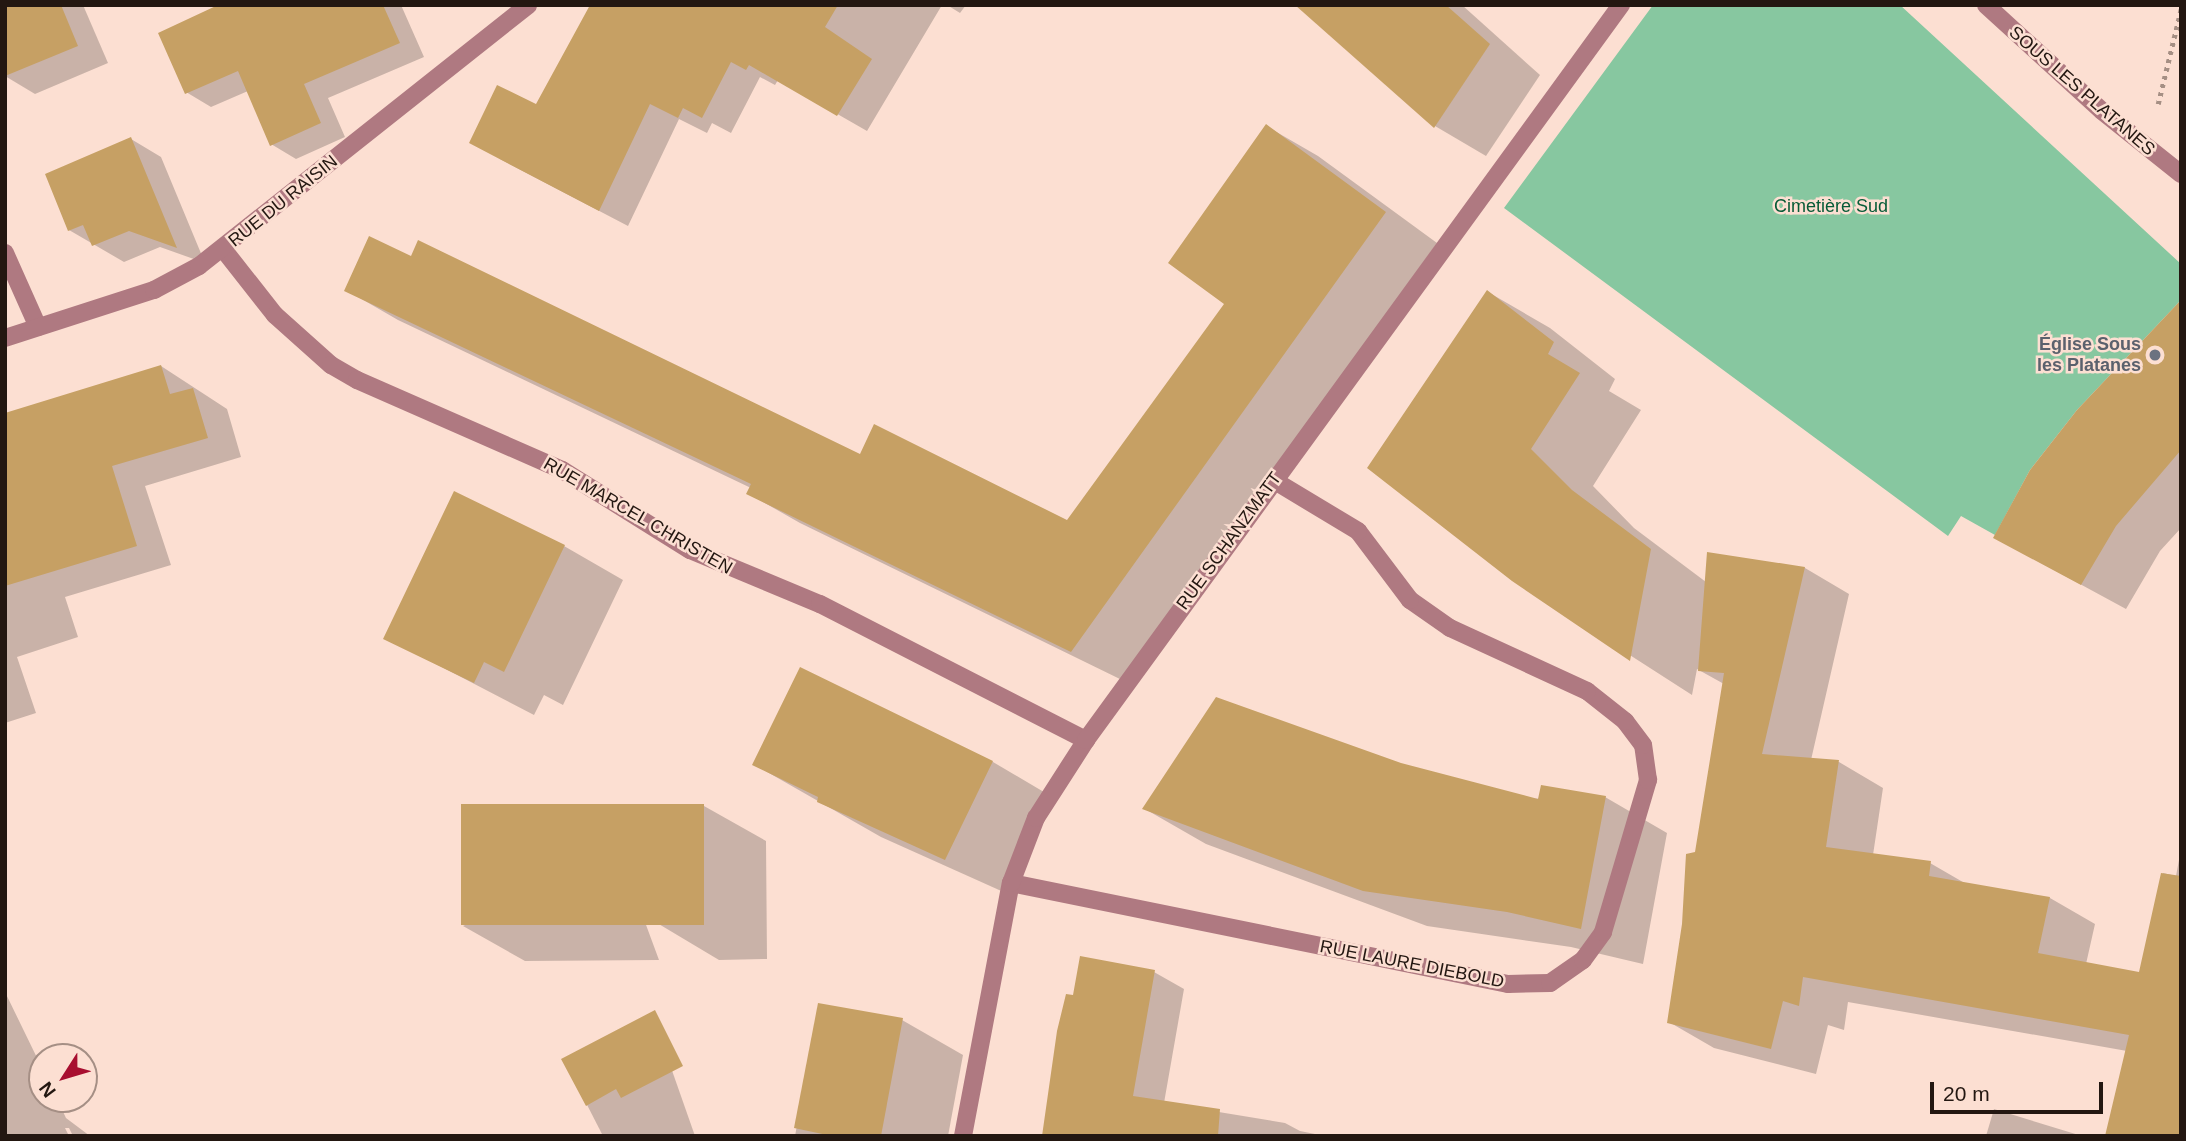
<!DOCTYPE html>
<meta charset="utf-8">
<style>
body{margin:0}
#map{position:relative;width:2186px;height:1141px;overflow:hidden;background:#fcdfd2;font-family:Helvetica,sans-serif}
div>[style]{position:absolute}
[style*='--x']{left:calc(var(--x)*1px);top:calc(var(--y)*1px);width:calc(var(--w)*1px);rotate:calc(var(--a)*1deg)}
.green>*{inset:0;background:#87c7a0}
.shadow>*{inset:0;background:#0003}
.building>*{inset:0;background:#c6a064;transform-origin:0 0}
.path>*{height:4.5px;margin-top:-2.25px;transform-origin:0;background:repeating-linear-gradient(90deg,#a58f84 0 3.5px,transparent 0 8.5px)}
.minor>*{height:18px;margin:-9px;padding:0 9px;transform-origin:9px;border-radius:9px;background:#af7981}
.dots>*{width:19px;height:19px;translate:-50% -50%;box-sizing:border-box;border:4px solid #fcdfd2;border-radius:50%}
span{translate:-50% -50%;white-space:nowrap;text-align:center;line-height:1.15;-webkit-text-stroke:5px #fcdfd2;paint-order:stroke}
.street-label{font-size:18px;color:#231711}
.park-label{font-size:18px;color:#075b37}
.worship-label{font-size:18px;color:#5b616d;font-weight:700}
.right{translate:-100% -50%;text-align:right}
.frame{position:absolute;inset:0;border:7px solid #231711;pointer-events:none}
.north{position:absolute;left:28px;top:1043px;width:70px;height:70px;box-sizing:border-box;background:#fcdfd2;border:2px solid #a58f85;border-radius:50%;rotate:233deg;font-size:19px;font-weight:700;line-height:28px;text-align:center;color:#231711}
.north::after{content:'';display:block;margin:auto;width:24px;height:32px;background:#a80f30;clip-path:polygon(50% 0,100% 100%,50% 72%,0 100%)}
.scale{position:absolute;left:1930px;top:1082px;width:173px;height:32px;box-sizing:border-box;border:4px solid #231711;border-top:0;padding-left:9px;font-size:21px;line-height:24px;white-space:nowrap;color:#231711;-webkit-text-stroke:5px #fcdfd2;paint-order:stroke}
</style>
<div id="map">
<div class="green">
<i style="clip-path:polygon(1653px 5px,1900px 5px,2181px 264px,2181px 300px,2077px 410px,2030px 470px,1995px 535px,1961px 516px,1948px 536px,1504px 208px)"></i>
</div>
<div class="shadow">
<i style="clip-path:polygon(5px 5px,83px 5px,108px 63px,35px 94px,5px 76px)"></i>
<i style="clip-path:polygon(222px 5px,401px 5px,424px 57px,328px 98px,345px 137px,296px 159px,271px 144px,248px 91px,211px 107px,186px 92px)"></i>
<i style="clip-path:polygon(625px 5px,942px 5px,867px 131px,778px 80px,775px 85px,760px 77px,731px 133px,712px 123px,707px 133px,679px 119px,628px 226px,500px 159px,536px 106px)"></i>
<i style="clip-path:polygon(947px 5px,966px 5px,960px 13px)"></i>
<i style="clip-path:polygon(1297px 5px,1462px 5px,1540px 75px,1486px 156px,1435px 126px)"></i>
<i style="clip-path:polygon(1266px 126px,1318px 156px,1437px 243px,1124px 681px,800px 523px,749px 494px,751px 488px,398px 320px,346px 290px,1068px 522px,1227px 304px)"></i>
<i style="clip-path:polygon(131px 139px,161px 157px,205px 263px,160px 247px,124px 262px,69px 230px)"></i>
<i style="clip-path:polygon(1488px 292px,1550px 328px,1615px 379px,1609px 391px,1641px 410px,1593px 486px,1634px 528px,1706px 582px,1708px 554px,1805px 568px,1849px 594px,1811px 760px,1839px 762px,1883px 788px,1873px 855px,1930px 863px,1968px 885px,2050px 898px,2095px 924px,2086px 964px,2141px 974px,2163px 873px,2176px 876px,2181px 849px,2181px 1136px,2127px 1051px,1848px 1002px,1844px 1030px,1828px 1025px,1816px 1074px,1714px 1048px,1669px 1022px,1724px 684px,1697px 669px,1692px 695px,1513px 580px)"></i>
<i style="clip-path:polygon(2181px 302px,2181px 528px,2160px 551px,2126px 609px,1995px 538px)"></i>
<i style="clip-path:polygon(161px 366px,227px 409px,241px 457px,145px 486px,171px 565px,65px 597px,78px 637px,17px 657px,36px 713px,5px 723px,5px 415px)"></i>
<i style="clip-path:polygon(564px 546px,623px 580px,563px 705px,544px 695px,534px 715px,386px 638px)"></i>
<i style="clip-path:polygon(801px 669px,993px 762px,1054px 798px,1008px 894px,881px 837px,755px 765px)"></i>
<i style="clip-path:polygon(1605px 797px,1667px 833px,1643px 964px,1571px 947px,1427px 926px,1206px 844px,1145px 809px)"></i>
<i style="clip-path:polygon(704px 806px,766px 841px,767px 959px,719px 960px,642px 914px,659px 960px,525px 961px,463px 926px)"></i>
<i style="clip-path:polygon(1154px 972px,1184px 989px,1164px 1103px,1285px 1123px,1300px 1131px,1325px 1136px,1044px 1136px,1074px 997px)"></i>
<i style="clip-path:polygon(5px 992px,42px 1068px,42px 1099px,57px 1099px,66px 1118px,90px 1136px,73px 1136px,69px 1128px,65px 1128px,69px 1136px,5px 1136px)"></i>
<i style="clip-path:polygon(820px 1005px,902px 1020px,963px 1055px,948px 1136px,795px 1136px)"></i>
<i style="clip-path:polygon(662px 1042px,695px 1136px,603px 1136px,564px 1060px)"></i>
<i style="clip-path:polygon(1994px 1109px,2082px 1136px,1986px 1136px)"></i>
</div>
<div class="building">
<i style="clip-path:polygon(5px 5px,61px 5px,78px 46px,5px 76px)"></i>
<i style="clip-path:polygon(218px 5px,383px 5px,400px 43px,304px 84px,321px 123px,270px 146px,238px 71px,185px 94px,158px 33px)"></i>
<i style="clip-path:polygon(590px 5px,838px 5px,825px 27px,872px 59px,837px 116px,749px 65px,746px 70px,731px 62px,702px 118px,683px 108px,678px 118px,650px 104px,599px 211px,469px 143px,497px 85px,536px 104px)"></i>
<i style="clip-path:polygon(1295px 5px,1446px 5px,1490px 44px,1434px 128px)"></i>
<i style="clip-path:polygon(1266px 124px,1386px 212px,1071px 652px,746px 494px,751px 484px,344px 291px,369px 236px,411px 256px,418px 240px,860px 454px,874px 424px,1067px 520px,1224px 304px,1168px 263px)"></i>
<i style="clip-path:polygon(131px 137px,177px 248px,129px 231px,92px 246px,83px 225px,68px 231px,45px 174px)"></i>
<i style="clip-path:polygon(1487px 290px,1554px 342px,1548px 354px,1580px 373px,1531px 449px,1572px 490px,1651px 549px,1630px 661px,1512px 581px,1367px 468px)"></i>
<i style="clip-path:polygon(2181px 300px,2181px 450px,2116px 526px,2081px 585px,1993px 538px,2030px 470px,2077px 410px)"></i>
<i style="clip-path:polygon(161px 365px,170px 394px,193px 388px,208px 438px,112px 466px,137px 546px,5px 586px,5px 413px)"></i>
<i style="clip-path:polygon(454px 491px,565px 545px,504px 672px,484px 662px,474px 683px,383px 639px)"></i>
<i style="clip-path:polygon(1707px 552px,1805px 567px,1762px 754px,1839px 760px,1826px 847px,1931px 861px,1929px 876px,2050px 897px,2038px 953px,2139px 972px,2161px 873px,2181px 876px,2181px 1136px,2105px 1136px,2129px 1035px,1803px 977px,1799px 1006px,1783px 1001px,1771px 1049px,1667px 1023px,1682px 924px,1686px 854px,1695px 852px,1724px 673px,1698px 671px)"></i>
<i style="clip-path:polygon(800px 667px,993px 761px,945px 860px,817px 802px,818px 797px,752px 765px)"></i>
<i style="clip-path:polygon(1216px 697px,1401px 763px,1538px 799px,1541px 785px,1606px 796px,1581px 929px,1507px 912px,1363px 891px,1142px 809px)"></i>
<i style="left:704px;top:804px;width:121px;height:243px;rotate:90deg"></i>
<i style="clip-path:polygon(1080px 956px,1155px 970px,1133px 1096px,1220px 1109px,1218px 1136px,1042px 1136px,1057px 1031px,1066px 994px,1073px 995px)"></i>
<i style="clip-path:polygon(818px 1003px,903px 1018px,881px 1136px,832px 1136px,794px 1128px)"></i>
<i style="clip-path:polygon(655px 1010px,683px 1066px,621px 1098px,616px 1089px,586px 1106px,561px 1059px)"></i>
</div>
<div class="path">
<i style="--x:2158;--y:104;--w:98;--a:-76.4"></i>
</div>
<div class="minor">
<i style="--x:1986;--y:5;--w:157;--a:42.4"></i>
<i style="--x:2102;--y:111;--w:101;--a:38.6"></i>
<i style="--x:223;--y:249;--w:84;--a:51.8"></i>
<i style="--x:275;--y:315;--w:75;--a:41.8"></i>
<i style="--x:331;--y:365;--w:30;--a:30"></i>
<i style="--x:357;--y:380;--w:224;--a:23.7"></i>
<i style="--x:562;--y:470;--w:151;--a:32"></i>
<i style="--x:690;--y:550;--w:141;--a:22.6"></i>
<i style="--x:820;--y:604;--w:299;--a:27.1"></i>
<i style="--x:5;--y:253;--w:81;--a:66"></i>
<i style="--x:5;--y:338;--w:157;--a:-17.9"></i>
<i style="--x:154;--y:290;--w:51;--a:-28.1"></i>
<i style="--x:199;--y:266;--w:420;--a:-38.4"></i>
<i style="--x:1011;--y:883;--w:507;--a:11.49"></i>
<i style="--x:1508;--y:984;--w:42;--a:-1.4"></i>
<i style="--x:1550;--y:983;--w:40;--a:-34.9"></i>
<i style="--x:1583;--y:960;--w:34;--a:-54"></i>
<i style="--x:1603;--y:932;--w:159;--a:-73.5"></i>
<i style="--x:1648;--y:780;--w:35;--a:-98"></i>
<i style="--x:1643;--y:745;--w:30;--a:-127"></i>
<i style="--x:1625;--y:721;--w:48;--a:-141.7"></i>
<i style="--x:1587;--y:691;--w:151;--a:-155.3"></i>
<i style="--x:1450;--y:628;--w:49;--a:-145"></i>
<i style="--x:1410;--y:600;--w:86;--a:-127"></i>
<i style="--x:1358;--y:531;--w:99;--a:-149"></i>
<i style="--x:963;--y:1136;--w:258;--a:-79.3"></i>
<i style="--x:1011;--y:883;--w:70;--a:-69"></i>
<i style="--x:1036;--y:818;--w:93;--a:-57.3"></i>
<i style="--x:1086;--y:740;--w:909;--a:-53.95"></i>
</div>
<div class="dots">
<i style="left:2155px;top:355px;background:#6b7280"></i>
</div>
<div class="street-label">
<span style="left:2082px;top:91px;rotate:41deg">SOUS LES PLATANES</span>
<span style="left:283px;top:201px;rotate:-39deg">RUE DU RAISIN</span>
<span style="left:638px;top:516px;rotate:30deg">RUE MARCEL CHRISTEN</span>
<span style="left:1229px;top:541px;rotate:-54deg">RUE SCHANZMATT</span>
<span style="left:1412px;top:964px;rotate:11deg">RUE LAURE DIEBOLD</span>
</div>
<div class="park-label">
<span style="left:1831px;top:206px">Cimetière Sud</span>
</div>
<div class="worship-label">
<span class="right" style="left:2141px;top:355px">Église Sous<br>les Platanes</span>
</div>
<div class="frame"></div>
<div class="north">N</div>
<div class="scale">20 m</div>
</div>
